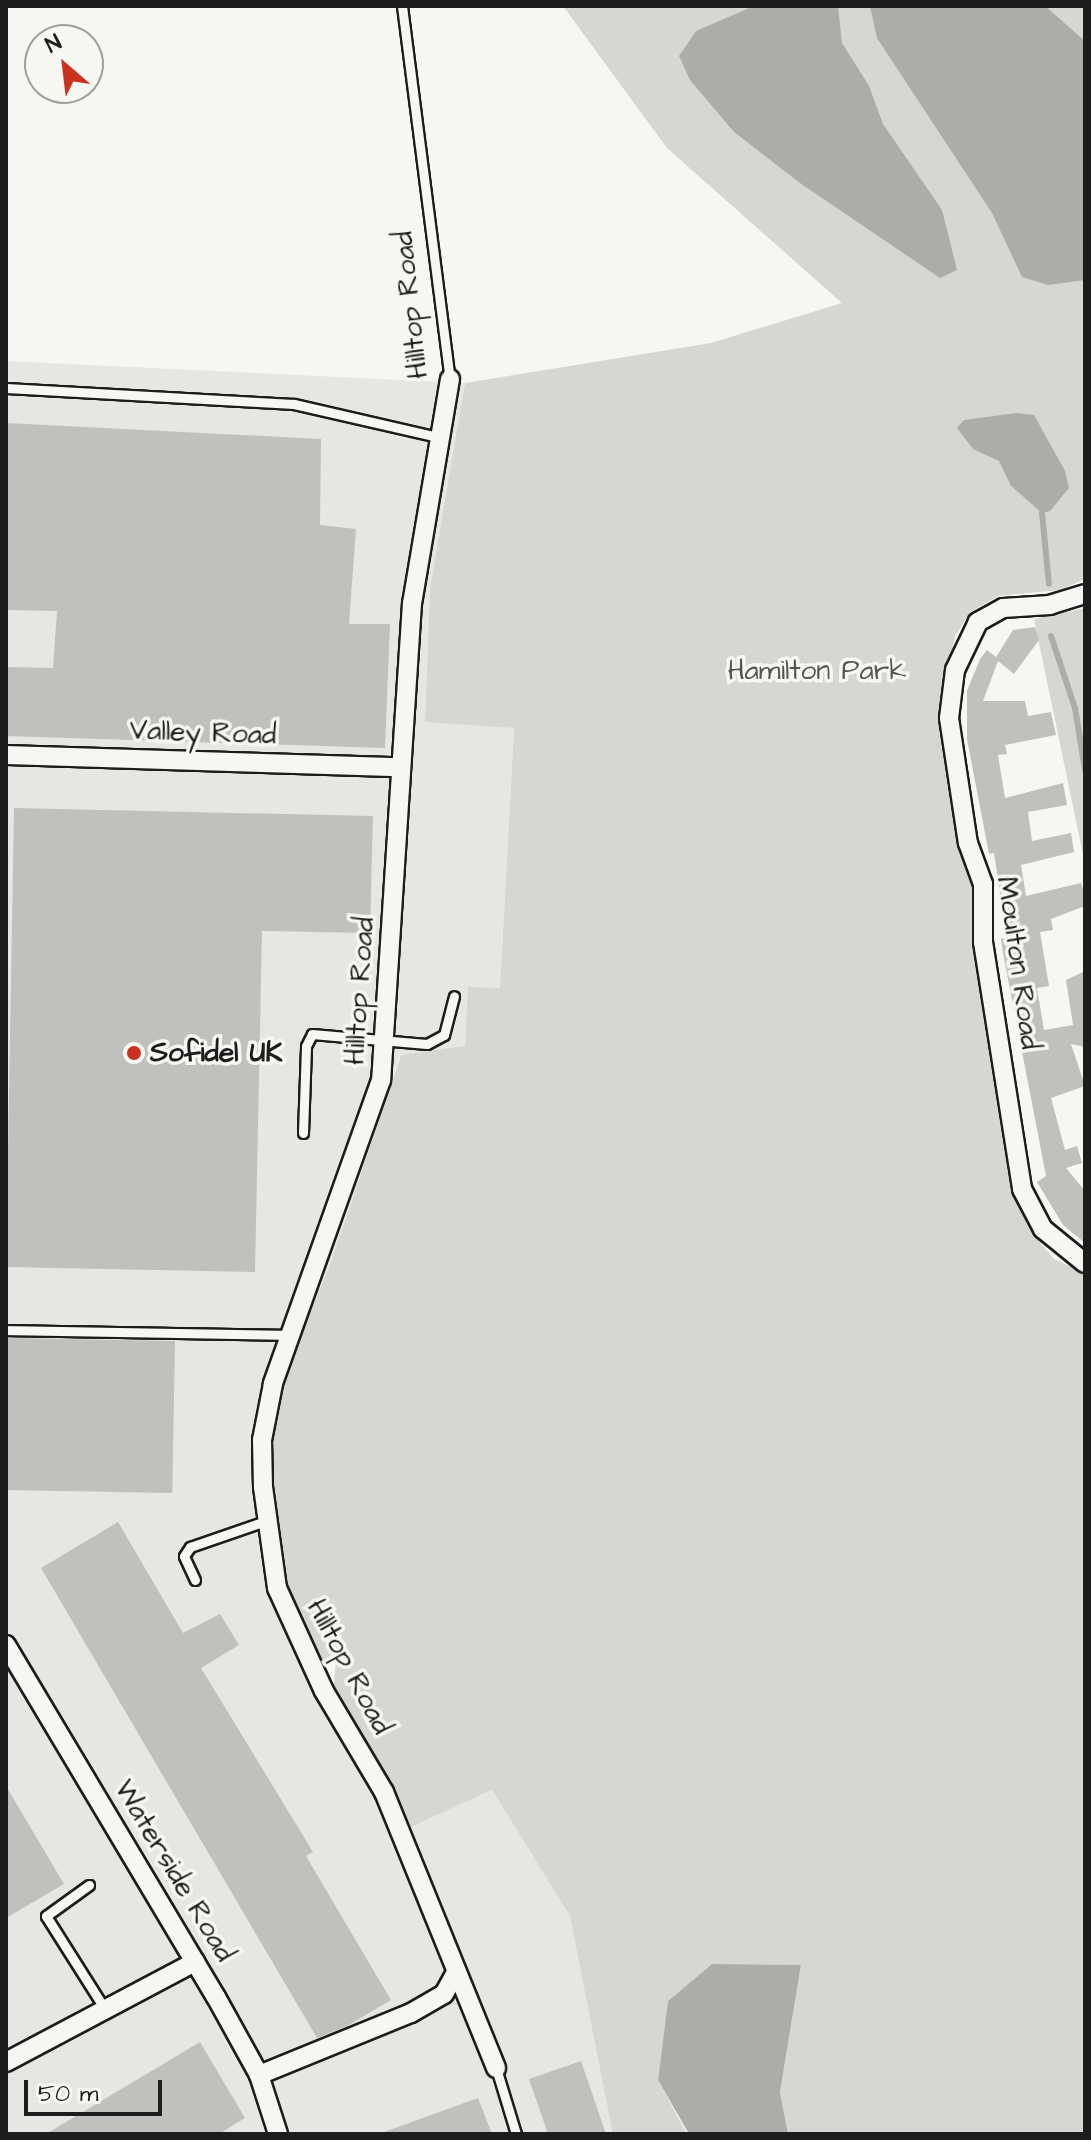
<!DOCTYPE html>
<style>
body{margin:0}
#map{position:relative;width:1091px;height:2140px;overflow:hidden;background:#f6f6f2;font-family:"Architects Daughter",sans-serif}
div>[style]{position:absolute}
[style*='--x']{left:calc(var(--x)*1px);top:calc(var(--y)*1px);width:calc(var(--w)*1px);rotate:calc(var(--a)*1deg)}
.built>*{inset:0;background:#e6e6e2}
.green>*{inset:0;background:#d6d6d2}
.water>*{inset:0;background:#acaca9}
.stream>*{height:6px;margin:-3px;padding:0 3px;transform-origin:3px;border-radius:3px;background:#acaca9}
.building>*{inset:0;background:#c0c0bd;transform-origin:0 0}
.roads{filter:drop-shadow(2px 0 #1c1c1c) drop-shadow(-2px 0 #1c1c1c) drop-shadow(0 2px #1c1c1c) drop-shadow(0 -2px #1c1c1c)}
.lane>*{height:9px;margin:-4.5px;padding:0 4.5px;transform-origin:4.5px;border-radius:4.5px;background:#f6f6f2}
.street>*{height:18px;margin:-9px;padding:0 9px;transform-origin:9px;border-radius:9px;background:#f6f6f2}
.dots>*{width:22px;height:22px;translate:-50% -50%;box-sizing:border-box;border:4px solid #f6f6f2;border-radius:50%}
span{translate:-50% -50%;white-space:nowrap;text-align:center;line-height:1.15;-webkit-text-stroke:7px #f6f6f2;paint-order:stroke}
.street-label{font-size:28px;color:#1c1c1c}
.park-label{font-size:28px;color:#545453}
.poi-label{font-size:28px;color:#1c1c1c;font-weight:700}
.left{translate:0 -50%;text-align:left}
.frame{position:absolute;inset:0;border:8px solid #1c1c1c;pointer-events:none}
.north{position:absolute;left:24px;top:24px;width:80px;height:80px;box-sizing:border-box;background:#f6f6f2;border:2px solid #9f9f9c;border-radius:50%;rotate:332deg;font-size:22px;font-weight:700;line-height:32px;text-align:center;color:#1c1c1c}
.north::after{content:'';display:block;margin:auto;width:28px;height:36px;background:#c8321e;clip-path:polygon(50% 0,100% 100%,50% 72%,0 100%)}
.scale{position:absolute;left:24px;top:2080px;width:138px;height:36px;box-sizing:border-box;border:4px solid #1c1c1c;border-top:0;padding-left:10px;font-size:24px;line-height:28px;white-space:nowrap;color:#1c1c1c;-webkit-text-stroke:6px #f6f6f2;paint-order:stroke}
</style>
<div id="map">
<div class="built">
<i style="clip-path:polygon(6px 361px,465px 383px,430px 588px,425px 722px,514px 727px,500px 988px,469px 988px,465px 1047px,400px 1055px,308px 1331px,303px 1649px,412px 1827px,492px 1790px,570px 1916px,615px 2134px,6px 2134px)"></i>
</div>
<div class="green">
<i style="clip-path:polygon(563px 6px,1085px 6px,1085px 579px,1060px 590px,998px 596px,970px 612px,955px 636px,941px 714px,975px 882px,982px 983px,1041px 1244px,1054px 1259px,1085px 1273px,1085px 2134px,788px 2134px,780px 2092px,801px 1965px,712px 1964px,668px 2001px,658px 2080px,687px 2134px,613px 2134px,570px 1916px,492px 1790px,411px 1827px,332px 1703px,336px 1661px,310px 1663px,274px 1570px,268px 1411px,329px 1268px,401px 1055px,465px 1046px,468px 987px,500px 988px,514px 728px,425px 722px,430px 588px,465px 383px,711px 343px,842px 303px,667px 148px)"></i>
<i style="clip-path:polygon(1085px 608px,1085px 864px,1034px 619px)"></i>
</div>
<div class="water">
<i style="clip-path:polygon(754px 6px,838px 6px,842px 43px,869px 86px,883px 124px,942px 210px,957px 270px,940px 278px,800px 183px,734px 132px,690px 80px,679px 56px,696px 31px)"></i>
<i style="clip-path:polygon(870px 6px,1045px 6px,1085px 41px,1085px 280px,1048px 285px,1022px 277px,992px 213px,877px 38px)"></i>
<i style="clip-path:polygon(1016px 413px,1034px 415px,1065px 471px,1069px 488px,1050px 511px,1042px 513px,1011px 486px,999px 461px,973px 449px,957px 428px,964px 420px)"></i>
<i style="clip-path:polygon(712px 1964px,801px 1965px,780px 2092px,788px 2134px,689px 2134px,658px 2080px,668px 2001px)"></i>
</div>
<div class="stream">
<i style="--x:1042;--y:513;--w:71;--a:84.4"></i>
<i style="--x:1051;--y:636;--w:76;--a:71.6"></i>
<i style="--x:1075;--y:708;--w:63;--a:80.8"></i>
</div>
<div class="building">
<i style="clip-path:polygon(6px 423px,321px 439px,320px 525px,356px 529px,349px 624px,390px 624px,385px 748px,6px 736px,6px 667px,53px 668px,57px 611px,6px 610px)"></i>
<i style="clip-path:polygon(1035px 627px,1039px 640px,1014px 674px,998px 661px,983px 701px,1025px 701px,1028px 716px,1051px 712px,1056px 735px,1005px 745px,1007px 754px,998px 755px,1005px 798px,1063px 783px,1067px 805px,1028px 812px,1032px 841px,1071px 833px,1074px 852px,1021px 865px,1026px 896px,1081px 883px,1085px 895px,1085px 906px,1051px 919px,1053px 930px,1040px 932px,1049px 986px,1037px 988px,1044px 1030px,1073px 1025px,1066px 980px,1085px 971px,1085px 1047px,1071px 1044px,1085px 1086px,1051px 1098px,1065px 1150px,1077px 1146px,1082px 1163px,1066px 1168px,1085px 1191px,1085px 1243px,1063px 1225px,1037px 1182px,1046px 1176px,1003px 953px,1001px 939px,1007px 938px,994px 853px,989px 854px,967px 739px,967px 691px,980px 659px,987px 650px,996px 657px,1013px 630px)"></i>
<i style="clip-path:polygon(14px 808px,373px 816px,370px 933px,262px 931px,255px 1272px,6px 1267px)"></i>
<i style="left:6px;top:1338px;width:169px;height:152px;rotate:1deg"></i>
<i style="clip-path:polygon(118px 1522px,183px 1633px,220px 1614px,239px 1645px,201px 1668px,313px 1852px,306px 1856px,391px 2000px,347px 2026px,317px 2038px,41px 1568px)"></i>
<i style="clip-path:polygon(6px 1786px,64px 1884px,6px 1918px)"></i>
<i style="clip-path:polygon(200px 2042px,245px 2118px,219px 2134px,46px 2134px)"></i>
<i style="clip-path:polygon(581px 2061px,606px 2134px,548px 2134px,529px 2079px)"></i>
<i style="clip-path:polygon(478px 2098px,492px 2134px,384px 2134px,384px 2132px)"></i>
</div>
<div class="roads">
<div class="lane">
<i style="--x:402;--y:6;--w:376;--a:82.7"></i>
<i style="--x:6;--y:388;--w:288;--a:3.2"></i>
<i style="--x:294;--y:404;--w:148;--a:12.9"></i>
<i style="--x:303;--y:1133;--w:87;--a:-88"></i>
<i style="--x:306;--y:1046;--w:13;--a:-63"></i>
<i style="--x:312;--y:1034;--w:115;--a:5"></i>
<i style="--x:427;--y:1044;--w:19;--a:-28"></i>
<i style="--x:444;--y:1035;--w:40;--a:-75.6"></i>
<i style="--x:6;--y:1330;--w:283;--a:1"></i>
<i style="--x:195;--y:1580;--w:26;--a:-115"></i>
<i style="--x:184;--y:1556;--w:11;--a:-56"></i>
<i style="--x:190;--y:1547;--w:79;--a:-19.1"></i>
<i style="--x:89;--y:1885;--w:53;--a:144.2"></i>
<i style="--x:46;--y:1916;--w:112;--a:57.7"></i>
<i style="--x:496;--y:2068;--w:69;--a:73.1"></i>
</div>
<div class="street">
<i style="--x:450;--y:379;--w:227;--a:99.6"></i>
<i style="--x:412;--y:603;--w:478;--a:93.7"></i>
<i style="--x:381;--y:1080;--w:323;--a:109.6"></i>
<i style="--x:273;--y:1384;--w:57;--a:101.1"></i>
<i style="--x:262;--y:1440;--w:47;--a:88.8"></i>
<i style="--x:263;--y:1487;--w:102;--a:82.1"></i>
<i style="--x:277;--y:1588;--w:113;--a:65.5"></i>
<i style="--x:324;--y:1691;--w:117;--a:59.3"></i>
<i style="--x:384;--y:1792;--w:298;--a:67.9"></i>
<i style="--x:1085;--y:594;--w:37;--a:163"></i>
<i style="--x:1050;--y:605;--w:47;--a:176.3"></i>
<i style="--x:1003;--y:608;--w:29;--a:151"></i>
<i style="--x:978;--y:622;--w:53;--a:115.6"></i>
<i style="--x:955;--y:670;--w:48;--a:97.1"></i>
<i style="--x:949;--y:718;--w:126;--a:81.4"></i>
<i style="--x:968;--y:843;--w:44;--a:69.9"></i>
<i style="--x:983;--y:884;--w:58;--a:90"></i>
<i style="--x:983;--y:942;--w:250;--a:81"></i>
<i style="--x:1022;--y:1189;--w:45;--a:62.3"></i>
<i style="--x:1043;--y:1229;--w:54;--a:39"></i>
<i style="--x:6;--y:755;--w:392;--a:1.8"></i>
<i style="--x:6;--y:1645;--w:410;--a:59.2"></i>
<i style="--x:216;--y:1997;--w:89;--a:61.1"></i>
<i style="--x:259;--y:2075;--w:62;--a:72.1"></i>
<i style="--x:6;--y:2062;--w:214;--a:-27.9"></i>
<i style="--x:259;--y:2075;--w:164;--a:-22.2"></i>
<i style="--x:411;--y:2013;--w:38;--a:-30"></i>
<i style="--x:444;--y:1994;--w:23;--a:-61"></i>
</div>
</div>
<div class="dots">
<i style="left:134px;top:1053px;background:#c8321e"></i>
</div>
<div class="street-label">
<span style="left:411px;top:305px;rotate:-96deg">Hilltop Road</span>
<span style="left:203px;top:733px;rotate:2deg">Valley Road</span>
<span style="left:1018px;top:963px;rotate:82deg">Moulton Road</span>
<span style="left:360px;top:991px;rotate:-86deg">Hilltop Road</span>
<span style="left:349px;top:1667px;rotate:62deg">Hilltop Road</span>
<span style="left:174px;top:1871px;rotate:59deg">Waterside Road</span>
</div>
<div class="park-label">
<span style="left:817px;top:671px">Hamilton Park</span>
</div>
<div class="poi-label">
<span class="left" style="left:150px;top:1053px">Sofidel UK</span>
</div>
<div class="frame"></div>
<div class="north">N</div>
<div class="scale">50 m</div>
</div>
